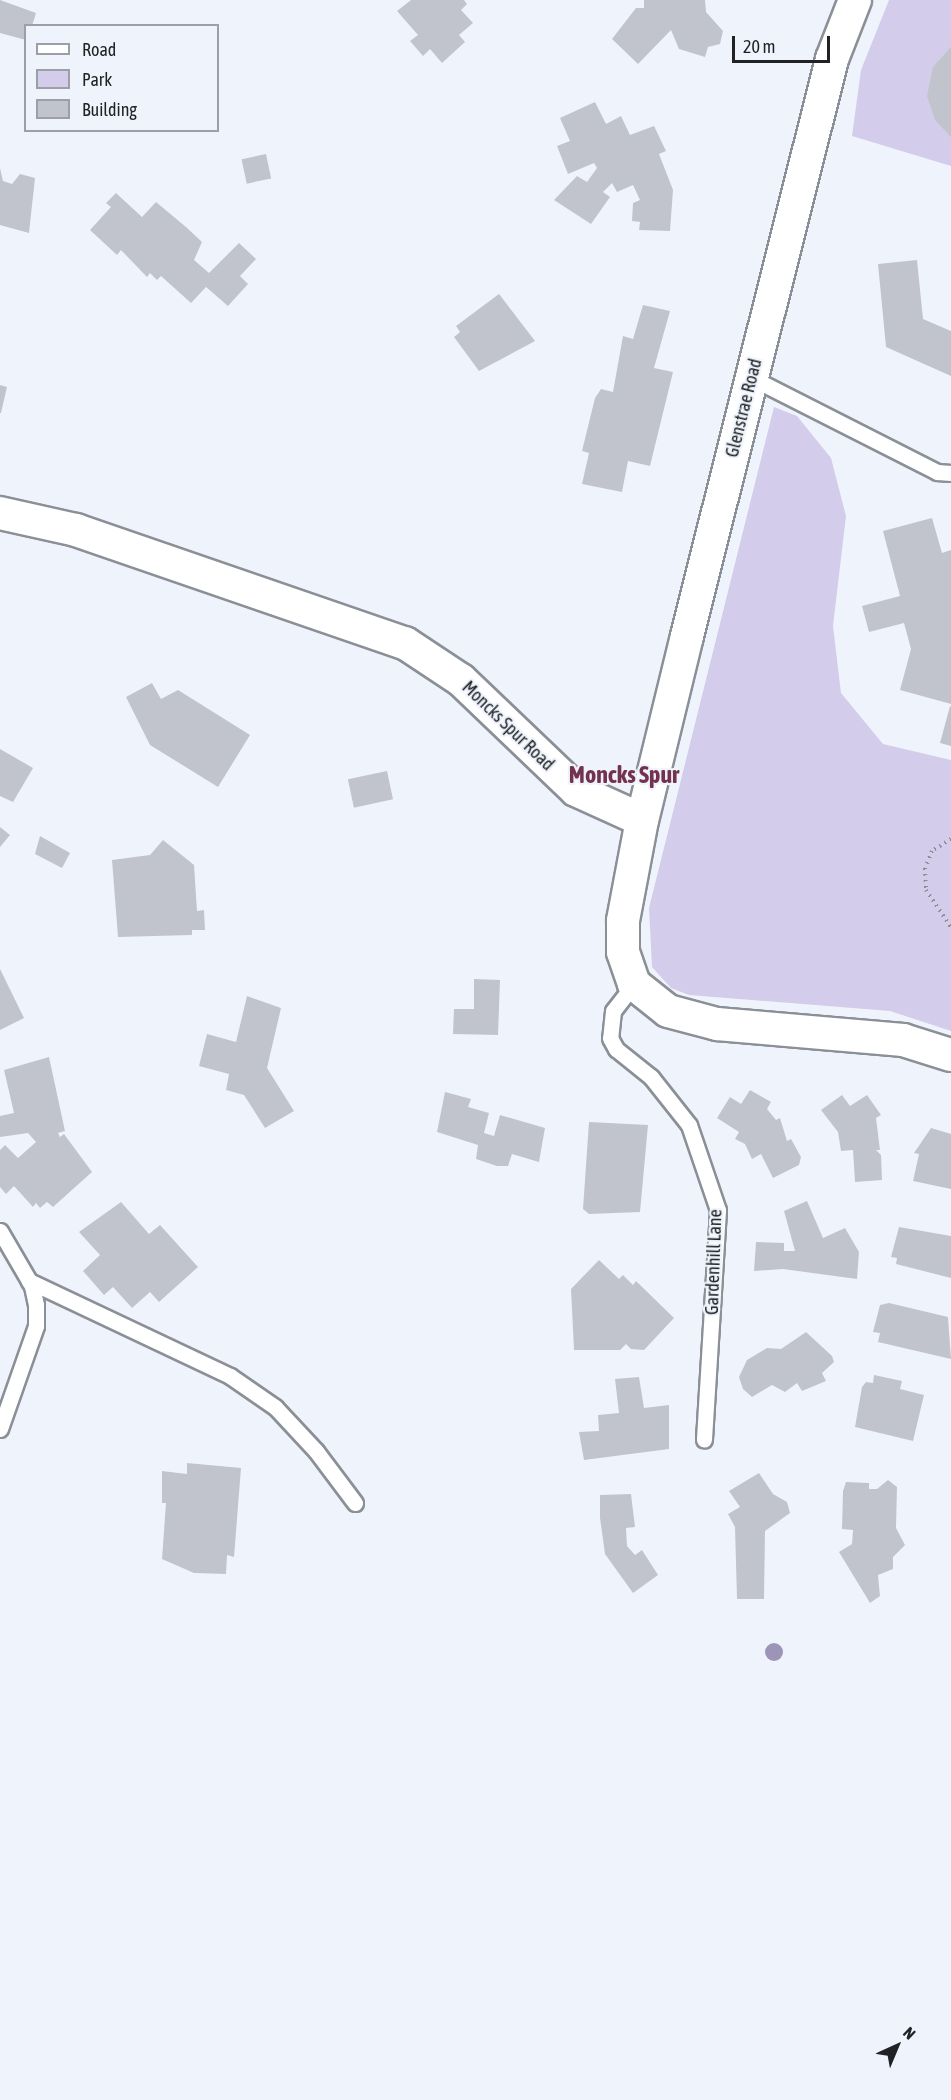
<!DOCTYPE html>
<style>
body{margin:0}
#map{position:relative;width:951px;height:2100px;overflow:hidden;background:#eff4fc;font-family:"Asap Condensed",sans-serif}
div>[style]{position:absolute}
[style*='--x']{left:calc(var(--x)*1px);top:calc(var(--y)*1px);width:calc(var(--w)*1px);rotate:calc(var(--a)*1deg)}
.green>*{inset:0;background:#d3ccea}
.building>*{inset:0;background:#c2c4cd;transform-origin:0 0}
.path>*{height:4px;margin-top:-2px;transform-origin:0;background:repeating-linear-gradient(90deg,#8b8f94 0 1.5px,transparent 0 6px)}
.roads{filter:drop-shadow(2px 0 #8b9097) drop-shadow(-2px 0 #8b9097) drop-shadow(0 2px #8b9097) drop-shadow(0 -2px #8b9097)}
.service>*{height:15px;margin:-7.5px;padding:0 7.5px;transform-origin:7.5px;border-radius:7.5px;background:#fff}
.minor>*{height:32px;margin:-16px;padding:0 16px;transform-origin:16px;border-radius:16px;background:#fff}
.trees>*{width:18px;height:18px;margin:-9px;border-radius:50%;background:#9c95b8}
span{translate:-50% -50%;white-space:nowrap;text-align:center;line-height:1.15;-webkit-text-stroke:4.5px #eff4fc;paint-order:stroke}
.street-label{font-size:18px;color:#202225}
.district-label{font-size:24px;color:#75324e;font-weight:700}
.legend{position:absolute;left:24px;top:24px;width:195px;height:108px;box-sizing:border-box;background:#eff4fc;border:2px solid #9ca0a6;margin:0;padding:8px 10px;list-style:none;font-size:18px;color:#202225}
.legend li{display:flex;align-items:center;gap:12px;height:30px}
.legend b{width:30px;border:2px solid #9ca0a6}
.north{position:absolute;left:867px;top:2016px;width:60px;height:60px;-webkit-text-stroke:4px #eff4fc;paint-order:stroke;rotate:44deg;font-size:16px;font-weight:700;line-height:24px;text-align:center;color:#202225}
.north::after{content:'';display:block;margin:auto;width:21px;height:27px;background:#202225;clip-path:polygon(50% 0,100% 100%,50% 72%,0 100%)}
.scale{position:absolute;left:732px;top:36px;width:98px;height:27px;box-sizing:border-box;border:3px solid #202225;border-top:0;padding-left:8px;font-size:18px;line-height:21px;white-space:nowrap;color:#202225;-webkit-text-stroke:4px #eff4fc;paint-order:stroke}
</style>
<div id="map">
<div class="green">
<i style="clip-path:polygon(889px 0,951px 0,951px 166px,852px 136px,861px 70px)"></i>
<i style="clip-path:polygon(774px 407px,797px 416px,831px 458px,846px 516px,833px 626px,841px 693px,883px 744px,951px 760px,951px 1031px,890px 1011px,689px 995px,671px 988px,652px 967px,649px 908px)"></i>
</div>
<div class="building">
<i style="clip-path:polygon(0 0,36px 13px,32px 26px,26px 26px,26px 40px,0 33px)"></i>
<i style="clip-path:polygon(411px 0,464px 0,467px 4px,461px 10px,473px 23px,459px 35px,465px 42px,442px 63px,430px 49px,423px 56px,410px 41px,418px 35px,397px 11px)"></i>
<i style="clip-path:polygon(644px 0,705px 0,706px 12px,723px 31px,720px 44px,708px 47px,705px 57px,679px 49px,671px 30px,638px 64px,612px 39px,636px 8px,644px 8px)"></i>
<i style="clip-path:polygon(951px 47px,951px 137px,935px 120px,927px 96px,933px 67px)"></i>
<i style="clip-path:polygon(595px 102px,606px 124px,621px 116px,630px 135px,654px 126px,666px 151px,659px 154px,673px 190px,670px 231px,639px 230px,640px 222px,632px 221px,633px 203px,640px 200px,633px 185px,617px 192px,612px 183px,603px 192px,610px 197px,591px 224px,554px 200px,577px 176px,587px 182px,597px 168px,594px 163px,568px 174px,557px 146px,570px 141px,560px 118px)"></i>
<i style="left:266px;top:154px;width:25px;height:25px;rotate:78deg"></i>
<i style="clip-path:polygon(0 168px,3px 181px,12px 184px,20px 174px,35px 178px,29px 233px,0 225px)"></i>
<i style="clip-path:polygon(116px 193px,142px 217px,156px 202px,186px 227px,202px 242px,194px 260px,209px 273px,239px 243px,256px 259px,240px 276px,248px 284px,228px 306px,206px 287px,191px 303px,161px 276px,157px 280px,150px 273px,147px 277px,121px 250px,117px 255px,90px 230px,111px 207px,106px 203px)"></i>
<i style="clip-path:polygon(917px 260px,923px 319px,951px 331px,951px 376px,886px 347px,878px 264px)"></i>
<i style="clip-path:polygon(499px 294px,535px 341px,479px 371px,454px 337px,460px 332px,456px 326px)"></i>
<i style="clip-path:polygon(643px 305px,670px 311px,654px 368px,673px 372px,650px 466px,628px 461px,622px 492px,582px 484px,589px 453px,582px 451px,595px 398px,601px 389px,613px 392px,623px 336px,633px 339px)"></i>
<i style="clip-path:polygon(0 385px,7px 387px,1px 413px,0 413px)"></i>
<i style="clip-path:polygon(932px 518px,942px 553px,951px 550px,951px 704px,900px 690px,911px 649px,904px 623px,869px 632px,862px 606px,900px 596px,883px 531px)"></i>
<i style="clip-path:polygon(152px 683px,161px 699px,178px 690px,250px 735px,218px 787px,150px 745px,126px 697px)"></i>
<i style="clip-path:polygon(950px 706px,951px 707px,951px 746px,940px 743px)"></i>
<i style="clip-path:polygon(0 749px,33px 768px,13px 802px,0 796px)"></i>
<i style="left:387px;top:771px;width:29px;height:40px;rotate:78deg"></i>
<i style="clip-path:polygon(0 827px,10px 835px,0 847px)"></i>
<i style="clip-path:polygon(40px 836px,70px 853px,62px 868px,35px 854px)"></i>
<i style="clip-path:polygon(163px 840px,194px 865px,197px 911px,204px 910px,205px 930px,192px 930px,192px 935px,118px 937px,112px 860px,150px 855px)"></i>
<i style="clip-path:polygon(0 969px,24px 1018px,0 1030px)"></i>
<i style="clip-path:polygon(474px 979px,500px 980px,498px 1035px,453px 1034px,454px 1009px,474px 1009px)"></i>
<i style="clip-path:polygon(247px 996px,281px 1008px,267px 1068px,294px 1111px,265px 1128px,244px 1095px,226px 1090px,229px 1074px,199px 1066px,207px 1034px,236px 1042px)"></i>
<i style="clip-path:polygon(49px 1057px,65px 1131px,58px 1133px,60px 1137px,64px 1134px,92px 1172px,53px 1207px,47px 1202px,40px 1208px,36px 1203px,33px 1207px,14px 1186px,6px 1194px,0 1187px,0 1150px,5px 1145px,18px 1158px,36px 1142px,28px 1133px,0 1137px,0 1116px,14px 1113px,4px 1070px)"></i>
<i style="clip-path:polygon(750px 1090px,771px 1102px,767px 1109px,776px 1120px,780px 1118px,787px 1141px,791px 1139px,801px 1157px,799px 1165px,773px 1178px,761px 1154px,752px 1159px,745px 1144px,735px 1139px,739px 1132px,717px 1118px,730px 1097px,741px 1104px)"></i>
<i style="clip-path:polygon(445px 1092px,471px 1099px,468px 1107px,489px 1113px,484px 1133px,494px 1136px,500px 1115px,545px 1128px,539px 1162px,512px 1154px,508px 1166px,497px 1166px,476px 1159px,478px 1145px,437px 1132px)"></i>
<i style="clip-path:polygon(842px 1095px,850px 1106px,867px 1095px,881px 1115px,876px 1118px,880px 1150px,876px 1150px,881px 1155px,882px 1180px,855px 1182px,853px 1150px,841px 1151px,838px 1132px,821px 1110px)"></i>
<i style="clip-path:polygon(589px 1122px,648px 1125px,640px 1212px,589px 1214px,583px 1209px)"></i>
<i style="clip-path:polygon(931px 1128px,951px 1134px,951px 1189px,913px 1181px,919px 1154px,914px 1153px)"></i>
<i style="clip-path:polygon(807px 1201px,823px 1238px,845px 1228px,859px 1252px,857px 1279px,783px 1269px,754px 1271px,756px 1242px,784px 1243px,784px 1251px,795px 1251px,784px 1211px)"></i>
<i style="clip-path:polygon(121px 1202px,149px 1234px,160px 1225px,198px 1267px,159px 1302px,150px 1292px,132px 1308px,113px 1287px,104px 1295px,83px 1271px,100px 1255px,79px 1232px)"></i>
<i style="clip-path:polygon(899px 1227px,951px 1236px,951px 1278px,896px 1264px,897px 1258px,891px 1257px)"></i>
<i style="clip-path:polygon(599px 1260px,619px 1279px,623px 1275px,633px 1285px,636px 1281px,674px 1318px,644px 1350px,631px 1349px,626px 1344px,620px 1350px,574px 1350px,571px 1289px)"></i>
<i style="clip-path:polygon(889px 1303px,948px 1317px,951px 1359px,878px 1342px,880px 1333px,873px 1332px,880px 1305px)"></i>
<i style="clip-path:polygon(806px 1332px,832px 1356px,834px 1362px,822px 1373px,826px 1381px,802px 1391px,797px 1383px,785px 1392px,772px 1385px,752px 1397px,743px 1389px,739px 1377px,747px 1360px,767px 1348px,781px 1349px)"></i>
<i style="clip-path:polygon(874px 1375px,902px 1381px,900px 1389px,924px 1395px,913px 1441px,855px 1427px,862px 1387px,866px 1382px,873px 1383px)"></i>
<i style="clip-path:polygon(639px 1377px,644px 1408px,669px 1405px,669px 1449px,584px 1460px,579px 1432px,599px 1431px,598px 1415px,619px 1413px,615px 1379px)"></i>
<i style="clip-path:polygon(187px 1463px,241px 1468px,234px 1557px,227px 1555px,226px 1574px,194px 1573px,162px 1559px,166px 1503px,162px 1503px,162px 1471px,187px 1474px)"></i>
<i style="clip-path:polygon(759px 1473px,773px 1494px,787px 1502px,790px 1513px,765px 1531px,764px 1599px,737px 1599px,735px 1527px,728px 1514px,740px 1507px,729px 1491px)"></i>
<i style="clip-path:polygon(888px 1480px,897px 1487px,896px 1528px,905px 1545px,893px 1557px,893px 1569px,878px 1575px,880px 1596px,870px 1603px,839px 1552px,852px 1544px,853px 1530px,842px 1529px,843px 1491px,846px 1482px,869px 1483px,869px 1489px,877px 1489px)"></i>
<i style="clip-path:polygon(631px 1494px,635px 1527px,626px 1528px,627px 1546px,635px 1555px,642px 1550px,658px 1575px,633px 1593px,605px 1554px,600px 1518px,600px 1495px)"></i>
</div>
<div class="path">
<i style="--x:951;--y:839;--w:22;--a:148"></i>
<i style="--x:932;--y:851;--w:18;--a:112"></i>
<i style="--x:925;--y:868;--w:22;--a:87"></i>
<i style="--x:926;--y:890;--w:45;--a:56"></i>
</div>
<div class="roads">
<div class="service">
<i style="--x:752;--y:378;--w:208;--a:26.9"></i>
<i style="--x:937;--y:472;--w:14;--a:4"></i>
<i style="--x:634;--y:984;--w:34;--a:128"></i>
<i style="--x:613;--y:1011;--w:27;--a:96"></i>
<i style="--x:610;--y:1038;--w:13;--a:61"></i>
<i style="--x:616;--y:1049;--w:45;--a:38.7"></i>
<i style="--x:651;--y:1077;--w:61;--a:51.6"></i>
<i style="--x:689;--y:1125;--w:90;--a:71.2"></i>
<i style="--x:718;--y:1210;--w:230;--a:93.5"></i>
<i style="--x:0;--y:1231;--w:64;--a:59.8"></i>
<i style="--x:32;--y:1286;--w:19;--a:78"></i>
<i style="--x:36;--y:1305;--w:21;--a:90"></i>
<i style="--x:36;--y:1326;--w:109;--a:109.3"></i>
<i style="--x:29;--y:1281;--w:222;--a:25.3"></i>
<i style="--x:230;--y:1376;--w:55;--a:34.6"></i>
<i style="--x:275;--y:1407;--w:60;--a:47"></i>
<i style="--x:316;--y:1451;--w:65;--a:53.1"></i>
</div>
<div class="minor">
<i style="--x:855;--y:0;--w:63;--a:111.3"></i>
<i style="--x:832;--y:59;--w:595;--a:104.11"></i>
<i style="--x:687;--y:636;--w:189;--a:103.7"></i>
<i style="--x:642;--y:820;--w:103;--a:100.7"></i>
<i style="--x:623;--y:921;--w:31;--a:90"></i>
<i style="--x:623;--y:952;--w:34;--a:71"></i>
<i style="--x:634;--y:984;--w:43;--a:38.5"></i>
<i style="--x:668;--y:1011;--w:51;--a:14.9"></i>
<i style="--x:717;--y:1024;--w:187;--a:4.9"></i>
<i style="--x:903;--y:1040;--w:50;--a:17.4"></i>
<i style="--x:0;--y:513;--w:78;--a:12.6"></i>
<i style="--x:76;--y:530;--w:348;--a:19"></i>
<i style="--x:405;--y:643;--w:67;--a:33.5"></i>
<i style="--x:461;--y:680;--w:159;--a:43.7"></i>
<i style="--x:576;--y:790;--w:72;--a:24.4"></i>
</div>
</div>
<div class="trees">
<i style="left:774px;top:1652px"></i>
</div>
<div class="street-label">
<span style="left:744px;top:408px;rotate:-76deg">Glenstrae Road</span>
<span style="left:508px;top:726px;rotate:44deg">Moncks Spur Road</span>
<span style="left:714px;top:1262px;rotate:-88deg">Gardenhill Lane</span>
</div>
<div class="district-label">
<span style="left:624px;top:775px">Moncks Spur</span>
</div>
<ul class="legend">
<li><b style="height:8px;background:#fff"></b>Road</li>
<li><b style="height:16px;background:#d3ccea"></b>Park</li>
<li><b style="height:16px;background:#c2c4cd"></b>Building</li>
</ul>
<div class="north">N</div>
<div class="scale">20 m</div>
</div>
